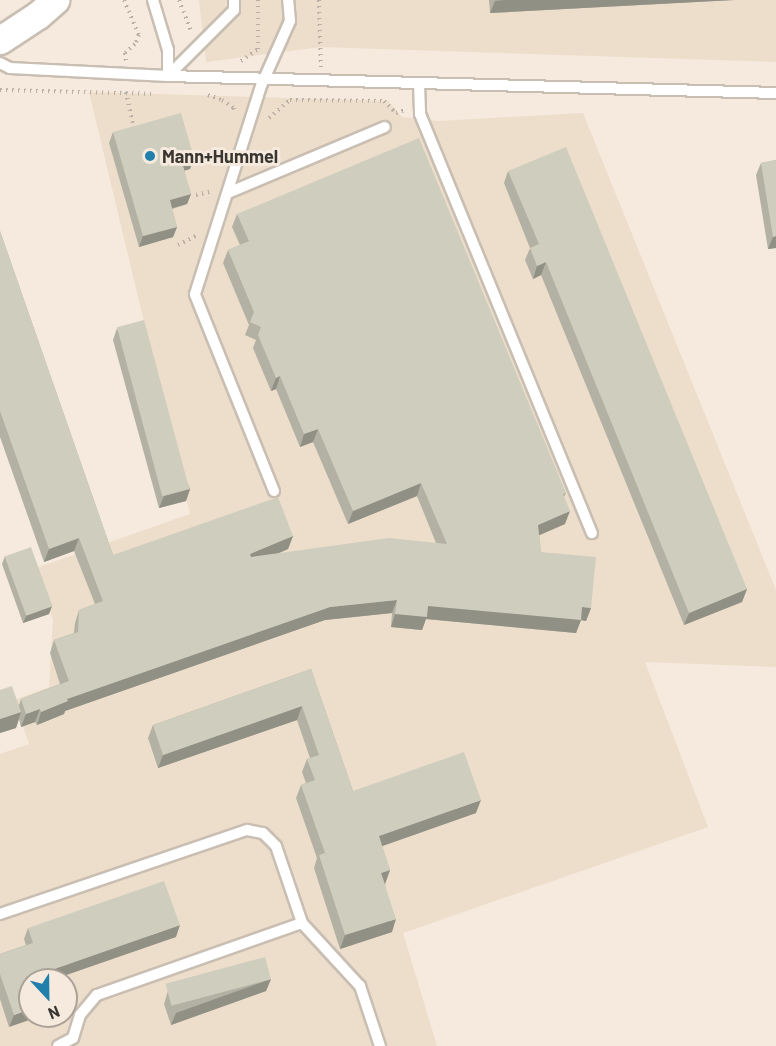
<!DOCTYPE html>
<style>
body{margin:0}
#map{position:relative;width:776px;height:1046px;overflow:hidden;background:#f5eadd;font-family:Barlow,sans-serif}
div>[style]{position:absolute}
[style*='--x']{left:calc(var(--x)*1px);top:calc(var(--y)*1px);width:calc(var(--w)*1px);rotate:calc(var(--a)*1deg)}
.built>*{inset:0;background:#edddcb}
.path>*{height:4px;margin-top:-2px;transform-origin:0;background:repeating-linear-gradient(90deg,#b8afa5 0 1.5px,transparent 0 6px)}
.roads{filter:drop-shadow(2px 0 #c9beb2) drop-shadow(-2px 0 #c9beb2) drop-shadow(0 2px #c9beb2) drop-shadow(0 -2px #c9beb2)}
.service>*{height:10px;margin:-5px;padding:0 5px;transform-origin:5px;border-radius:5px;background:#fff}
.tertiary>*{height:27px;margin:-13.5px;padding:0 13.5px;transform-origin:13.5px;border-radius:13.5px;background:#fff}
.wall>*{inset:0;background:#b2b1a3}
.shaded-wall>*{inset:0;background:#919085}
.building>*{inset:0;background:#cfcebe;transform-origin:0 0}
.dots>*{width:16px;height:16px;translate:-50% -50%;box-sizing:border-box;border:3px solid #f5eadd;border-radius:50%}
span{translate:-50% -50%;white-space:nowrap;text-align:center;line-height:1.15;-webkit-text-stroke:6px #f5eadd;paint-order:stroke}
.poi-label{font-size:18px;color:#3a3631;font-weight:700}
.left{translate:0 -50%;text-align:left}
.north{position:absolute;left:18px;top:968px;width:60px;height:60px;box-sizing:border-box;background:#f5eadd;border:2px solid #aaa298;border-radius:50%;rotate:158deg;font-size:16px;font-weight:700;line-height:24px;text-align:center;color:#3a3631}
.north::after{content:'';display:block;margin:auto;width:21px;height:27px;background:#207fab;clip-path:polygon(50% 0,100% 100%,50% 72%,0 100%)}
</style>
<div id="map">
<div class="built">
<i style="clip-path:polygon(199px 0,776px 0,776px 62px,321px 47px,206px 62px)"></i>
<i style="clip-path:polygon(evenodd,89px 92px,388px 101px,402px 117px,439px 121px,583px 113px,776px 590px,776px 667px,645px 662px,708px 827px,403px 933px,437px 1046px,0 1046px,0 754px,29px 744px,14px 700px,49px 687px,53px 620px,36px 568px,190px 514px,89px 92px,30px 980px,66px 980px,66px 1016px,30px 1016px,30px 980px)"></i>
</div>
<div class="path">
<i style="--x:124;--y:0;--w:38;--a:67"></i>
<i style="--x:139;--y:35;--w:10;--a:114"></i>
<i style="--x:135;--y:44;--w:13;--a:138"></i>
<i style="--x:125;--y:53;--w:8;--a:83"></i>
<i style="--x:179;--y:0;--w:34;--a:69"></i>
<i style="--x:319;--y:0;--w:67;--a:88.3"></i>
<i style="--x:241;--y:61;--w:21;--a:-35"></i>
<i style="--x:258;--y:49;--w:49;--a:-90"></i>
<i style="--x:0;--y:90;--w:155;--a:1.5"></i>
<i style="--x:126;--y:92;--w:38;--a:78"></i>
<i style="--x:208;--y:95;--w:15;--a:20"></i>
<i style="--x:222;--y:100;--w:14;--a:34"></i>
<i style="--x:234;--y:108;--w:5;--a:79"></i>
<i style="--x:269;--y:118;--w:28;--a:-41"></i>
<i style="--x:290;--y:100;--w:94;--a:0.6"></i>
<i style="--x:384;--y:101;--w:17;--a:45"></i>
<i style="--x:396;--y:113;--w:9;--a:-18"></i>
<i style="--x:196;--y:195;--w:17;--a:-13"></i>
<i style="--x:178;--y:245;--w:20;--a:-27"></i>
</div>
<div class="roads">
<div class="service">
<i style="--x:153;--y:0;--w:52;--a:73.3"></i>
<i style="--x:168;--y:50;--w:26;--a:90"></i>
<i style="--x:0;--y:63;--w:11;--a:27"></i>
<i style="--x:10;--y:68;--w:158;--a:2.9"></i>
<i style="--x:168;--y:76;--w:608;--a:1.6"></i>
<i style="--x:168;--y:76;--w:93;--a:-45"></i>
<i style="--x:234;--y:10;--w:10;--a:-90"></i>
<i style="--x:419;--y:83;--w:31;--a:88"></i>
<i style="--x:420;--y:114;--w:453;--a:67.7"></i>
<i style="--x:228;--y:193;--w:170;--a:-22.8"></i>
<i style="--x:274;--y:491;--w:212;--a:-111.9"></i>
<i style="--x:195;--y:294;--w:218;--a:-72.4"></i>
<i style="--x:261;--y:86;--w:71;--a:-66"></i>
<i style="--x:290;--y:21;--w:21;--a:-95"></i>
<i style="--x:0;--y:914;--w:261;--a:-18.8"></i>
<i style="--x:247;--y:830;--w:16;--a:11"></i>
<i style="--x:263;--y:833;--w:18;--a:45"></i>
<i style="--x:276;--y:846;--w:81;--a:71.3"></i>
<i style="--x:58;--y:1046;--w:17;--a:-28"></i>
<i style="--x:73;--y:1038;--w:24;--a:-73"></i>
<i style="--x:80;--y:1015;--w:26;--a:-50"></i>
<i style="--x:97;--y:995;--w:217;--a:-19.4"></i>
<i style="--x:302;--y:923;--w:86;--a:47.4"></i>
<i style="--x:360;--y:986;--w:63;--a:71.6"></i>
</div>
<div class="tertiary">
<i style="--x:0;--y:40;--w:45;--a:-33.3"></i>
<i style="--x:38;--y:15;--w:23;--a:-41"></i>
</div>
</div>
<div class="wall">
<i style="clip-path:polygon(489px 0,734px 0,490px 13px)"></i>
<i style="clip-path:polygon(113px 132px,194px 158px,190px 169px,184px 171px,191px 194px,187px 204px,172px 209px,177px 227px,173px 237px,139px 247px,109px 143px)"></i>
<i style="clip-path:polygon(776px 160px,776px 248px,768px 249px,756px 175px,761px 163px)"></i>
<i style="clip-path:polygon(508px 171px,747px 589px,742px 602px,684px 625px,541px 275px,533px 279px,525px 260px,530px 248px,504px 183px)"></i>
<i style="clip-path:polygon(237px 214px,566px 493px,564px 497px,565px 524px,539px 535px,541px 552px,591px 608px,586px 621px,581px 620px,576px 633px,426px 619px,422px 630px,391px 627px,392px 613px,325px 620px,65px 711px,64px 714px,37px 725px,35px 722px,21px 727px,19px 719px,16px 728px,0 733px,0 690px,19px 705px,21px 699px,60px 684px,50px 653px,54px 640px,74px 633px,75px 623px,79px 610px,95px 604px,74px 551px,44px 562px,0 437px,0 231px,113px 555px,293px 536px,288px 549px,277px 554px,436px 543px,417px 496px,348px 524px,313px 442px,300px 447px,276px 389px,271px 391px,253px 348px,256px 340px,245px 335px,249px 325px,223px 263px,228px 250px,240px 245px,232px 227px)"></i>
<i style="clip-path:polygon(117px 328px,190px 489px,186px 501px,159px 508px,113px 340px)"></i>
<i style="clip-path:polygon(5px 556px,52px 606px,49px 614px,23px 623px,2px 564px)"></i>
<i style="clip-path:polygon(311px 669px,353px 791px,476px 813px,382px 846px,390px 870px,385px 884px,392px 932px,340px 949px,314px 868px,317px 858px,296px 798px,301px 785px,306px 783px,302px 772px,307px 759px,310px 758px,297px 720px,158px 768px,148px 738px,153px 725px)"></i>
<i style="clip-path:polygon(28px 928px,176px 937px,30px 980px,9px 1027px,0 999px,0 954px,26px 945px,24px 939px)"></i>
<i style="clip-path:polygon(271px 979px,266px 991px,171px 1025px,164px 1004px,168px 991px)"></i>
</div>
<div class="shaded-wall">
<i style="clip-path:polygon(505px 0,734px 0,490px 13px,495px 1px)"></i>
<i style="clip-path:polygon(194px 158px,190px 169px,178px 172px,182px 162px)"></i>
<i style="clip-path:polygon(191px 194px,187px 204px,166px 210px,170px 200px)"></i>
<i style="clip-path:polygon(177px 227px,173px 237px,139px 247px,143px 236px)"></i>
<i style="clip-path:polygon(776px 236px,776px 248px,768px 249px,773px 237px)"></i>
<i style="clip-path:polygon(546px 262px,541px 275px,533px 279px,537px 266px)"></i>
<i style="clip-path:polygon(280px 376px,276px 389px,271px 391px,276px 378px)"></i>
<i style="clip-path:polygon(318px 429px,313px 442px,300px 447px,304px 434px)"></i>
<i style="clip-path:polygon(421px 483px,417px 496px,348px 524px,353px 511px)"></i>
<i style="clip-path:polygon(190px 489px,186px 501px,159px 508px,164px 496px)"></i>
<i style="clip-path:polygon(570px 511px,565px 524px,533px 538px,538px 525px)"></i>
<i style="clip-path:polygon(293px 536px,288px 549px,246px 567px,250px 554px)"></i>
<i style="clip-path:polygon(79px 538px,74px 551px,44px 562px,49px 549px)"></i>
<i style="clip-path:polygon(747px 589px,742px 602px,684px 625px,689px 613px)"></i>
<i style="clip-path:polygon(397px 600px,392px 613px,325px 620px,65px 711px,64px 714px,37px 725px,41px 712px,67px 699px,330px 607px)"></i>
<i style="clip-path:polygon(52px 606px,49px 614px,23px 623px,27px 614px)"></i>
<i style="clip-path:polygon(428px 606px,582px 607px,591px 608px,586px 621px,581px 620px,576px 633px,426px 619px,422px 630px,391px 627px,395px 614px)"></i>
<i style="clip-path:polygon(302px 706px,297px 720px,158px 768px,163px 755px)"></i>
<i style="clip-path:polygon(40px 709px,35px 722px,21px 727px,26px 714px)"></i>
<i style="clip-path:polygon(21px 712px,16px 728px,0 733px,0 719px)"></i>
<i style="clip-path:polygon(481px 800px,476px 813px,374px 849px,379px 836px)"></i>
<i style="clip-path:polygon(390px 870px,385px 884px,381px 873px)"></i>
<i style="clip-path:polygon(396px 919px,392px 932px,340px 949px,345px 935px)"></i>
<i style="clip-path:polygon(180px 925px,176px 937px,52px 980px,41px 980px,43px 973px)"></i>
<i style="clip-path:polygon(271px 979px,266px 991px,171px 1025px,176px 1013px)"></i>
<i style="clip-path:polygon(30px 1009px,30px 1016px,41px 1016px,9px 1027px,14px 1015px)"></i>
</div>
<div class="building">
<i style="clip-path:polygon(181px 113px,194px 158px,182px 162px,191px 194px,170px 200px,177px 227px,143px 236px,113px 132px)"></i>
<i style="clip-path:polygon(419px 138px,566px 493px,563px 494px,570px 511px,538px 525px,541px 552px,596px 557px,591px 608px,582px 607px,581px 620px,428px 606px,427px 617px,395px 614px,397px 600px,330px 607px,67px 699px,68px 701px,41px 712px,40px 709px,26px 714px,21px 699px,69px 681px,54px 640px,78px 632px,79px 610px,103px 601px,79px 538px,49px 549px,0 411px,0 231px,113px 555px,278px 497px,293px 536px,250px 554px,251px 557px,389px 538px,447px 544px,421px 483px,353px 511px,318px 429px,304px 434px,280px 376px,276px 378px,258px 335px,261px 327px,250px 322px,254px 312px,228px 250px,249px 241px,237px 214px)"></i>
<i style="clip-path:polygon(566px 147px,747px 589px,689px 613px,546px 262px,537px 266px,530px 248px,539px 244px,508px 171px)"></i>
<i style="clip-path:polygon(776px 160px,776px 236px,773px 237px,761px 163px)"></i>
<i style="left:144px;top:320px;width:175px;height:28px;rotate:75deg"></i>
<i style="left:31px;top:547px;width:63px;height:28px;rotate:70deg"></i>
<i style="clip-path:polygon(311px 669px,353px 791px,464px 752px,481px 800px,379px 836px,390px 870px,381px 873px,396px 919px,345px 935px,319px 855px,325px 853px,301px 785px,315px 780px,307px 759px,319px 755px,302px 706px,163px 755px,153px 725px)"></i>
<i style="clip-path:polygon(12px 686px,21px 712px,0 719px,0 690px)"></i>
<i style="clip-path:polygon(164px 881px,180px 925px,43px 973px,46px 980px,30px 980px,30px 1009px,14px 1015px,0 974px,0 954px,33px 943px,28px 928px)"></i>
<i style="left:265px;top:957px;width:23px;height:103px;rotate:75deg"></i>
</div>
<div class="dots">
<i style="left:150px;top:156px;background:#207fab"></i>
</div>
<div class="poi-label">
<span class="left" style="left:162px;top:156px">Mann+Hummel</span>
</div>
<div class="north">N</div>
</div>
